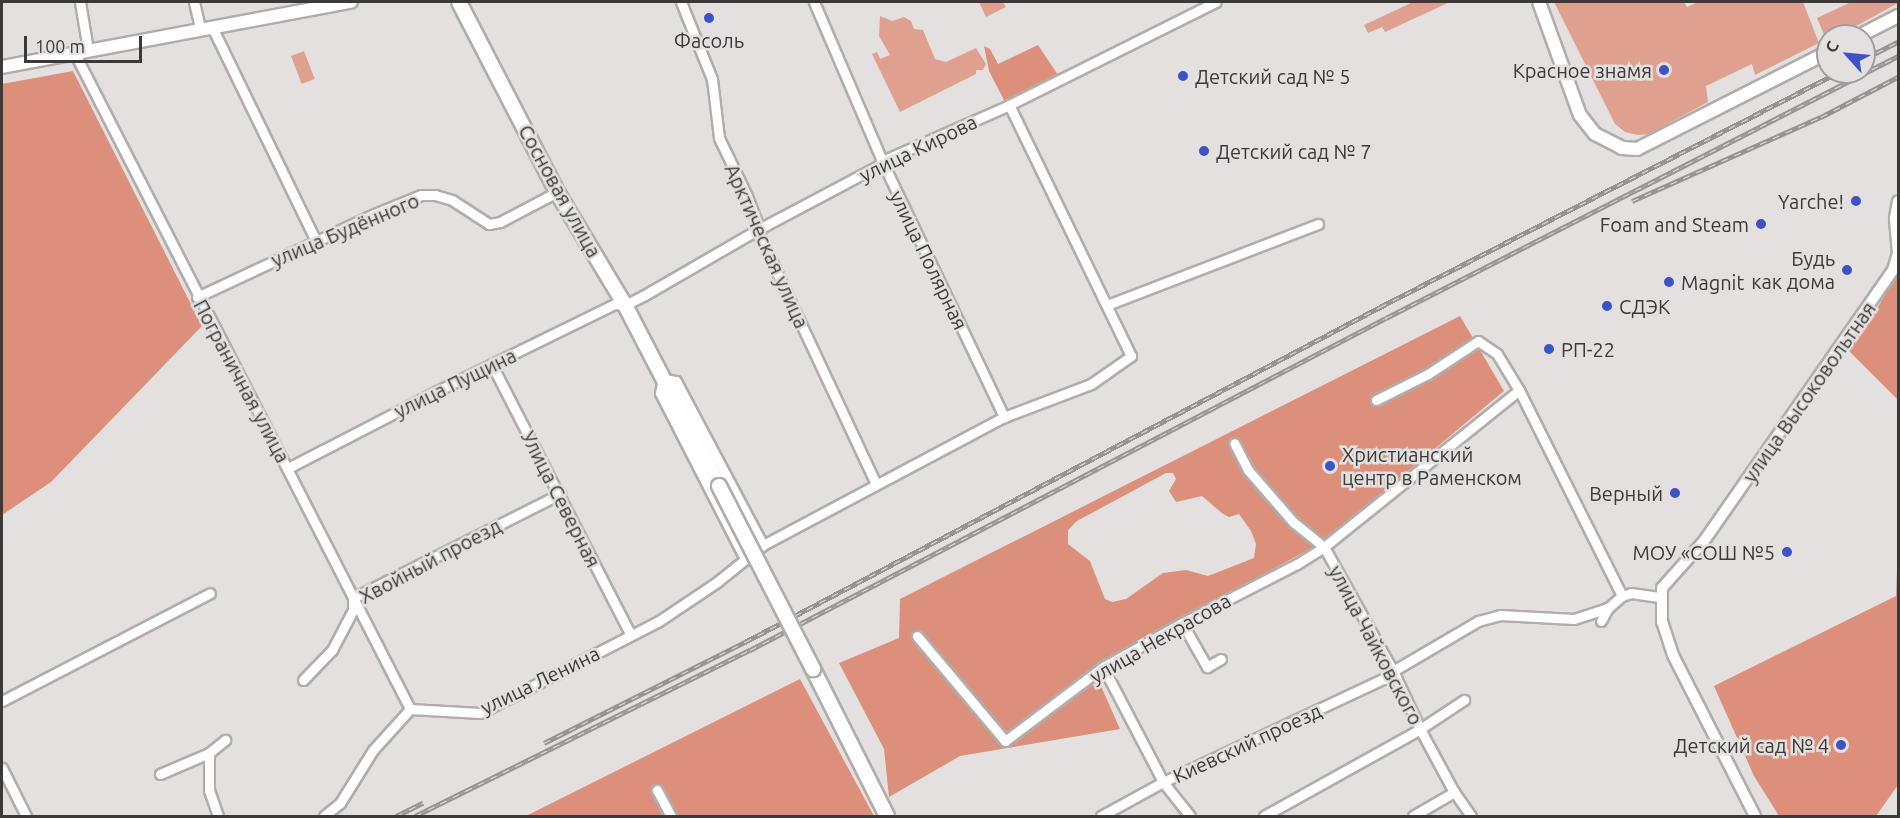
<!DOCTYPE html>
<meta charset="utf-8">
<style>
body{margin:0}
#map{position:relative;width:1900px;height:818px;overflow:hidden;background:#e4e0df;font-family:Ubuntu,sans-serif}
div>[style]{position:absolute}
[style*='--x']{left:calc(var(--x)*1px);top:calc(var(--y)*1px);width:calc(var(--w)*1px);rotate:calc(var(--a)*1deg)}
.green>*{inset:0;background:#dfa08f;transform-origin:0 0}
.forest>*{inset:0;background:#dc907c}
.roads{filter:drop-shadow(2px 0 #b1adac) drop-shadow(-2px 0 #b1adac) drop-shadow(0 2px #b1adac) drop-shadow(0 -2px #b1adac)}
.minor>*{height:9px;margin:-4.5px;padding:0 4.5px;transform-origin:4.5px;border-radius:4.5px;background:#fff}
.tertiary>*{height:10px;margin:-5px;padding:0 5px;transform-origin:5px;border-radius:5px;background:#fff}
.secondary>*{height:12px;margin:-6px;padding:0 6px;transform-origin:6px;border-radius:6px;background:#fff}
.primary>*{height:14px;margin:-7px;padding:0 7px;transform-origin:7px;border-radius:7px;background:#fff}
.rail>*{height:4.5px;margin-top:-2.25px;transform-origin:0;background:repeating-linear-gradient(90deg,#e4e0df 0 7px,#969493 0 14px);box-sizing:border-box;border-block:2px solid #969493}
.bridges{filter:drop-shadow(2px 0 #b1adac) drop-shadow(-2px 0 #b1adac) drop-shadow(0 2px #b1adac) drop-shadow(0 -2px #b1adac)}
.primary-bridge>*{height:14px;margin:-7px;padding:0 7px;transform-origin:7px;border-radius:7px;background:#fff}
.dots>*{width:16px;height:16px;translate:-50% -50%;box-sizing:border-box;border:3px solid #e4e0df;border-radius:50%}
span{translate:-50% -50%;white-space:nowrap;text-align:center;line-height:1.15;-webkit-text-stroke:5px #e4e0df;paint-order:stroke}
.poi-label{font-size:20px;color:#3b3a39}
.right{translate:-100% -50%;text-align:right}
.left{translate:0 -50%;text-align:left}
.street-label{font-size:20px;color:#3b3a39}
.frame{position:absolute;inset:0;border:3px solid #3b3a39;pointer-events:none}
.north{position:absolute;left:1816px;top:24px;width:60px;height:60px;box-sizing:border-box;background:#e4e0df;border:2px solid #a09e9d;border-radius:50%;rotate:297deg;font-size:16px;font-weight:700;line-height:24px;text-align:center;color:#3b3a39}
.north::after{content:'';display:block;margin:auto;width:21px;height:27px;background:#3d52c5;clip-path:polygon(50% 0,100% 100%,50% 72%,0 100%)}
.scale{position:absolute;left:24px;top:36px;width:118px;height:27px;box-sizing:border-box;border:3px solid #3b3a39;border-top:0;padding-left:8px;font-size:18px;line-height:21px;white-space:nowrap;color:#3b3a39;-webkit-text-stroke:4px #e4e0df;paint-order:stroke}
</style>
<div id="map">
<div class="green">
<i style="clip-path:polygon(979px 2px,1003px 2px,1006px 7px,986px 17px)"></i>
<i style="clip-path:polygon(1413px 2px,1450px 2px,1385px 32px,1382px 27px,1368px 33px,1364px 25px)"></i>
<i style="clip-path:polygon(1554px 2px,1684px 2px,1687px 7px,1698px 2px,1803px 2px,1819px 43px,1755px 75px,1752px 64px,1706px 86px,1708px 102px,1649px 134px,1638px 135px,1625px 132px,1615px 124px)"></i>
<i style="clip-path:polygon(1851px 2px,1898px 2px,1898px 3px,1838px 36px,1828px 36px,1827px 42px,1817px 18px)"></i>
<i style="clip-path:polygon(880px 16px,892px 21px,904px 17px,911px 21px,914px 29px,923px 30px,935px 59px,946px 62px,976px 48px,986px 64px,983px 70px,976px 70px,976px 74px,900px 112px,872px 54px,877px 52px,880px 59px,890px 55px,879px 36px)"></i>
<i style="left:304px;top:51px;width:30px;height:14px;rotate:69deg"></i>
</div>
<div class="forest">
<i style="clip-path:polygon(1038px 45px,1060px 78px,1007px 106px,989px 71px,984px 46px,990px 49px,998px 64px)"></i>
<i style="clip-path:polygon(73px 71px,202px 326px,51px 482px,2px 515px,2px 84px)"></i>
<i style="clip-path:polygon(1898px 271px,1898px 400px,1847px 349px,1877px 309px)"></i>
<i style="clip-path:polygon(evenodd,1460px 316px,1504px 391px,1324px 541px,1093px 668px,1120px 729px,960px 756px,889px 797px,884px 749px,839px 663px,899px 638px,900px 599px,1460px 316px,1166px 473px,1173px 473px,1176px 479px,1169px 491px,1176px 502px,1202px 496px,1223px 514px,1229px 517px,1239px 514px,1251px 531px,1256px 544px,1254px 558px,1208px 576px,1186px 570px,1163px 573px,1126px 599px,1112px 602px,1105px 599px,1090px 561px,1068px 544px,1068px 530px,1077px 521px,1166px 473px)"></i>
<i style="clip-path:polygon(1898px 539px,1898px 785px,1876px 816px,1779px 816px,1754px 776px,1714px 686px,1896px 596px)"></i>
<i style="clip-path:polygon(800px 679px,874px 816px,526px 816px)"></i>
</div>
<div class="roads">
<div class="minor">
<i style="--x:80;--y:2;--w:49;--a:80.5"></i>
<i style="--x:194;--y:2;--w:28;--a:77"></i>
<i style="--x:681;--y:2;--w:83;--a:68.1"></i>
<i style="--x:712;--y:79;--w:59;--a:83.2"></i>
<i style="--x:719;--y:138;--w:64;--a:64.2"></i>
<i style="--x:747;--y:196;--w:26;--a:69"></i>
<i style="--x:756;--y:220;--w:10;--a:84"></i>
<i style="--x:757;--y:230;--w:280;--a:64.9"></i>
<i style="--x:814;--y:2;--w:173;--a:66.8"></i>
<i style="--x:882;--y:161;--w:284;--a:64.5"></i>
<i style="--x:212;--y:27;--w:238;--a:64.1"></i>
<i style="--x:74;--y:52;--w:738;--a:62.91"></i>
<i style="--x:197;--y:297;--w:193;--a:-25.1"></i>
<i style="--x:372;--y:215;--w:53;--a:-22.2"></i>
<i style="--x:421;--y:195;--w:14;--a:0"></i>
<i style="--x:435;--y:195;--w:18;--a:16"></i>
<i style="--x:452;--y:200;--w:44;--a:33"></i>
<i style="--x:489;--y:224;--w:11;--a:-10"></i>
<i style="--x:500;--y:222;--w:64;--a:-27.8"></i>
<i style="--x:1107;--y:305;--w:226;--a:-21"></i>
<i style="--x:492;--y:365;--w:302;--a:62.8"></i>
<i style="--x:1376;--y:400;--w:58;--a:-26.6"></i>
<i style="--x:1428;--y:374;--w:60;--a:-33.4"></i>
<i style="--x:1478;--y:341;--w:23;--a:34"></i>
<i style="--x:1497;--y:354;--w:42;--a:58.6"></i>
<i style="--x:1519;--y:390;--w:230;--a:63.4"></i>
<i style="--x:288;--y:468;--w:165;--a:-27.3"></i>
<i style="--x:435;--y:392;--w:200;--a:-26.1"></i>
<i style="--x:615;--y:304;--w:10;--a:6"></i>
<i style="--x:625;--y:305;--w:20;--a:-27"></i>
<i style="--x:643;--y:296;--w:132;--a:-30.1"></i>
<i style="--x:757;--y:230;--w:137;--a:-27.9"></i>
<i style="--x:878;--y:166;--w:6;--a:-51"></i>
<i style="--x:882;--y:161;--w:137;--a:-23.7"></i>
<i style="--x:1007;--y:106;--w:233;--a:-26.5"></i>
<i style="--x:745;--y:559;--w:186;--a:-117.1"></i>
<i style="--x:660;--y:393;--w:14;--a:-78"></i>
<i style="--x:663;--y:379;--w:13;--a:9"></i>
<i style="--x:676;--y:381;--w:186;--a:62.1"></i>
<i style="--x:1601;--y:621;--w:15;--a:-62"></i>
<i style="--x:1608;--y:608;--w:18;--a:-41"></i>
<i style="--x:1622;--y:596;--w:9;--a:-18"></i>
<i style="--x:1631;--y:593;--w:30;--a:8"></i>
<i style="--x:1182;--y:623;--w:51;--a:60.4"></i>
<i style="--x:1207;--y:667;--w:16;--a:-30"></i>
<i style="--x:917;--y:636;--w:137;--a:50"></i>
<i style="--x:1005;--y:741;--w:123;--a:-37.1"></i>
<i style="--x:1103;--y:667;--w:90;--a:-29.1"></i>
<i style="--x:1182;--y:623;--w:129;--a:-27.2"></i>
<i style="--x:1297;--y:564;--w:32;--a:-32"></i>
<i style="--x:1324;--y:547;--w:38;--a:-141"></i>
<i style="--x:1294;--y:523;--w:70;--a:-131"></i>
<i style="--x:1248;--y:470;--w:30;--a:-117"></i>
<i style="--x:1103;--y:667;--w:130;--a:62.4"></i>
<i style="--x:1163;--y:782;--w:43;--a:51.5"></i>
<i style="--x:1393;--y:671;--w:99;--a:-30.5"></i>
<i style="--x:1478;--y:621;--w:23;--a:-15"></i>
<i style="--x:1500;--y:615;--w:74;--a:3.1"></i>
<i style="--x:1574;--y:619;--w:36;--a:-18"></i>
<i style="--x:303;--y:680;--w:42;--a:-46"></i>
<i style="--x:332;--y:650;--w:45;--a:-62.3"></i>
<i style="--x:353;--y:610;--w:12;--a:-90"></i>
<i style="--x:353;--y:598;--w:232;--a:-26.7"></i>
<i style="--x:2;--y:701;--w:234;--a:-27.4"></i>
<i style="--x:410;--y:709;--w:70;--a:3.3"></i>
<i style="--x:480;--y:713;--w:201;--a:-27.2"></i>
<i style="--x:659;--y:621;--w:70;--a:-33.9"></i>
<i style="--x:717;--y:582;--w:59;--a:-38.8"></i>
<i style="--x:763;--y:545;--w:273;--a:-28"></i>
<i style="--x:1004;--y:417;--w:93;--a:-20.8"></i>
<i style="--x:1091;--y:384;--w:49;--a:-35"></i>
<i style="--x:1131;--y:356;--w:279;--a:-115.9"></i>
<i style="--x:209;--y:753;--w:37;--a:90"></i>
<i style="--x:209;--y:790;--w:28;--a:71"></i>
<i style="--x:2;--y:768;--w:54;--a:63.4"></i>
<i style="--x:160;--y:774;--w:53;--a:-23.2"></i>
<i style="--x:209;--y:753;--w:21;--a:-39"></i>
<i style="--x:657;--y:790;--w:30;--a:62"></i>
<i style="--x:324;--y:816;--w:21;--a:-39"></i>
<i style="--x:340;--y:803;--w:62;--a:-58.1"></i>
<i style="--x:373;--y:750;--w:55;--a:-47.9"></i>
<i style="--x:1101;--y:816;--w:71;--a:-28.7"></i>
<i style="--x:1163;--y:782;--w:243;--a:-25.1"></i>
<i style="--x:1383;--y:679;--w:13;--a:-9"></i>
<i style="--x:1264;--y:816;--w:179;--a:-29.1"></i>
<i style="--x:1420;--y:729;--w:53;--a:-33.4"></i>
<i style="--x:1413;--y:816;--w:48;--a:-30.3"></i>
<i style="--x:1471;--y:816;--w:29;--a:-125"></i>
<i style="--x:1454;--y:792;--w:72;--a:-118.4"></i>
<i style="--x:1420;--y:729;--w:64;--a:-115"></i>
<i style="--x:1393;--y:671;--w:142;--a:-119.1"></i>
<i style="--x:1324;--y:547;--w:250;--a:-38.8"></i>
</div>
<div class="tertiary">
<i style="--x:1755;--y:816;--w:181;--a:-117"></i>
<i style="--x:1673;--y:655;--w:35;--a:-108"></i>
<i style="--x:1662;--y:622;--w:34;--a:-90"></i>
<i style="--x:1662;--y:588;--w:63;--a:-48.2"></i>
<i style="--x:1704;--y:541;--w:330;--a:-55.1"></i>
<i style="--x:1893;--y:270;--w:17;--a:-73"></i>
<i style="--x:1898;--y:254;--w:36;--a:-95"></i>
<i style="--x:1895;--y:218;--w:17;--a:-80"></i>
</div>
<div class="secondary">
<i style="--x:1539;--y:2;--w:120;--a:70.1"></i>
<i style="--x:1580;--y:115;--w:24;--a:52"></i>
<i style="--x:1595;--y:134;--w:30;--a:27"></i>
<i style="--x:1622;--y:148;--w:15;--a:4"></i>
<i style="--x:1637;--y:149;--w:214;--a:-26.9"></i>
<i style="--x:1859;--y:36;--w:44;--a:-27.1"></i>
<i style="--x:2;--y:67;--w:355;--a:-10.6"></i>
</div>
<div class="primary">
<i style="--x:459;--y:2;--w:214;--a:62.7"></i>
<i style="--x:557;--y:192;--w:132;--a:59"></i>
<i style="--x:625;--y:305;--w:204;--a:62.6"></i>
<i style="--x:813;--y:669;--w:165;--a:63.3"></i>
</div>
</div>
<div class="rail">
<i style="--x:1864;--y:59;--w:38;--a:-27"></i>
<i style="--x:1632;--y:201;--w:207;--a:-24"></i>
<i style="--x:1821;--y:117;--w:87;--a:-27.5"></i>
<i style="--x:544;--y:743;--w:225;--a:-26.7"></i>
<i style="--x:745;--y:642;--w:718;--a:-27.81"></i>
<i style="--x:1380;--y:307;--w:516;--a:-27.11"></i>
<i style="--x:396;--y:816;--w:30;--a:-26"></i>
<i style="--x:415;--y:816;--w:374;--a:-26.4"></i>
<i style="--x:750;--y:650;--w:717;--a:-27.57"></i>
<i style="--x:1386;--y:318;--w:575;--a:-27.1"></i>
</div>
<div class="bridges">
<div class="primary-bridge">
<i style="--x:719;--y:486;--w:206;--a:62.8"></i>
</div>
</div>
<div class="dots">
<i style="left:709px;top:18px;background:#3d52c5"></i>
<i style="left:1664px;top:70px;background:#3d52c5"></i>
<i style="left:1183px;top:76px;background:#3d52c5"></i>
<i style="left:1204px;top:151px;background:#3d52c5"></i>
<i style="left:1856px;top:201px;background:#3d52c5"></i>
<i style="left:1761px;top:224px;background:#3d52c5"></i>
<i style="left:1847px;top:270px;background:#3d52c5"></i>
<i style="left:1669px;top:282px;background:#3d52c5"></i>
<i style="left:1607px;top:306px;background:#3d52c5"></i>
<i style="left:1549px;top:349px;background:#3d52c5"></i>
<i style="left:1330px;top:466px;background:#3d52c5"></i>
<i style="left:1675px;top:493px;background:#3d52c5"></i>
<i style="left:1787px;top:552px;background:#3d52c5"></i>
<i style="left:1841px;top:745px;background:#3d52c5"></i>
</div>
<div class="poi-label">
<span style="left:709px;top:40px">Фасоль</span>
<span class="right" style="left:1652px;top:70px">Красное знамя</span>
<span class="left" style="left:1195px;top:76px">Детский сад № 5</span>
<span class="left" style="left:1216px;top:151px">Детский сад № 7</span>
<span class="right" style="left:1844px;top:201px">Yarche!</span>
<span class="right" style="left:1749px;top:224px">Foam and Steam</span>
<span class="right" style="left:1835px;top:270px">Будь<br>как дома</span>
<span class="left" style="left:1681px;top:282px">Magnit</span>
<span class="left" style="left:1619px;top:306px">СДЭК</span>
<span class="left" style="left:1561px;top:349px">РП-22</span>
<span class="left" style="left:1342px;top:466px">Христианский<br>центр в Раменском</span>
<span class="right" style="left:1663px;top:493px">Верный</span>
<span class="right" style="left:1775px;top:552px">МОУ «СОШ №5</span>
<span class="right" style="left:1829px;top:745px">Детский сад № 4</span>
</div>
<div class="street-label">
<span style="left:918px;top:148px;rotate:-26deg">улица Кирова</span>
<span style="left:560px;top:191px;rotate:61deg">Сосновая улица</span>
<span style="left:345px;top:230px;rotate:-23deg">улица Будённого</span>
<span style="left:767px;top:246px;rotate:66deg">Арктическая улица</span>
<span style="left:929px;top:260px;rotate:64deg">улица Полярная</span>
<span style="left:242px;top:381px;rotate:62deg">Пограничная улица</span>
<span style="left:455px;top:383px;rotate:-26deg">улица Пущина</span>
<span style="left:1809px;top:392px;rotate:-55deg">улица Высоковольтная</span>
<span style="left:561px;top:499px;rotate:63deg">Улица Северная</span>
<span style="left:430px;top:561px;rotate:-28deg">Хвойный проезд</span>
<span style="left:1160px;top:638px;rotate:-30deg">улица Некрасова</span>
<span style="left:1376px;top:645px;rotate:62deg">улица Чайковского</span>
<span style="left:540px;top:680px;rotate:-26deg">улица Ленина</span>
<span style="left:1247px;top:743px;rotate:-25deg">Киевский проезд</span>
</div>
<div class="frame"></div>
<div class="north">С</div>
<div class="scale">100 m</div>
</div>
